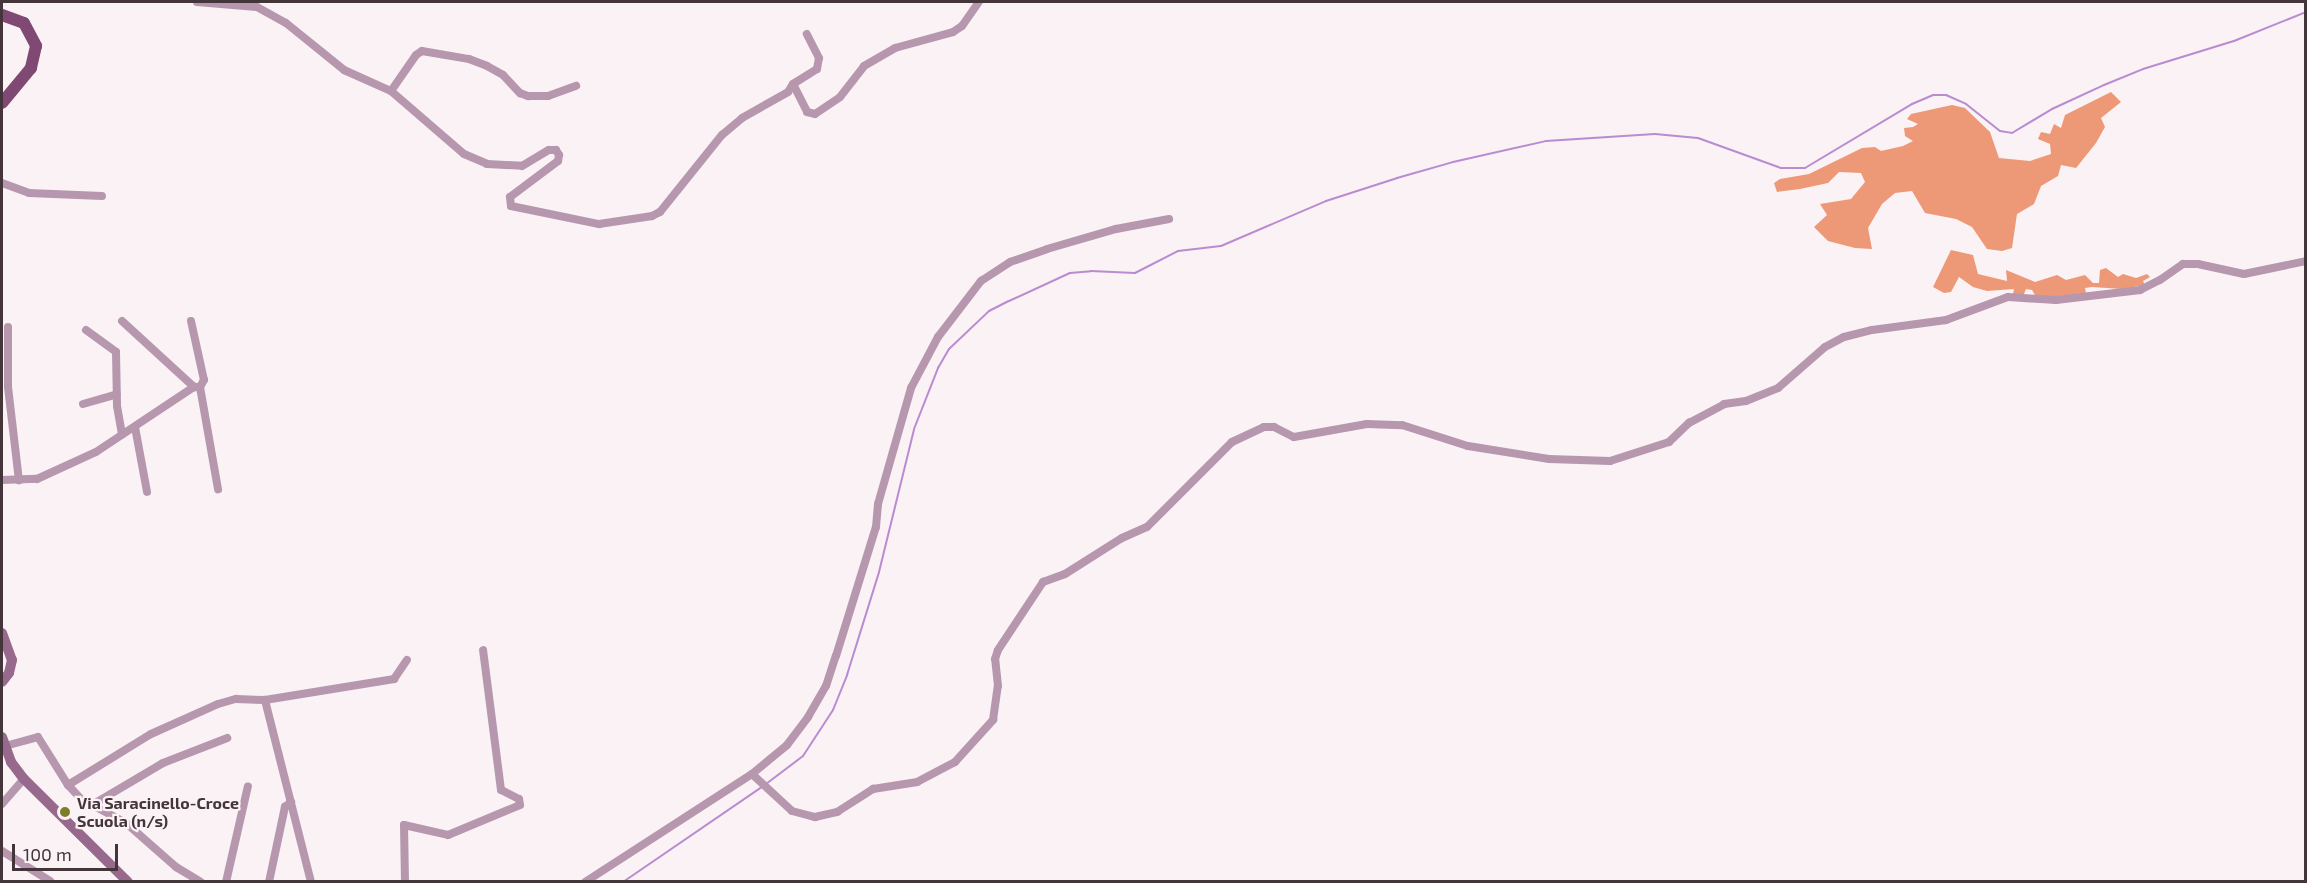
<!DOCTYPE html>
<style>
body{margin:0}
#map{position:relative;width:2307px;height:883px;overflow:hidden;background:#faf2f5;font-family:"Exo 2",sans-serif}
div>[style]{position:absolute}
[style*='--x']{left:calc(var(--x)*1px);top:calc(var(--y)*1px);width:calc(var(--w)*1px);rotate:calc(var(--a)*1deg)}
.forest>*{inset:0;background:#ed9977}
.stream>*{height:2px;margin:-1px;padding:0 1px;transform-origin:1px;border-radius:1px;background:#b98bd1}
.street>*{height:8px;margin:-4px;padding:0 4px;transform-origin:4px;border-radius:4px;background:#b797ae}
.secondary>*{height:10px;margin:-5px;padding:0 5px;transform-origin:5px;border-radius:5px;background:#97698c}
.primary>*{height:12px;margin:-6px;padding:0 6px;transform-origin:6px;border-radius:6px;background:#7f4973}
.dots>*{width:16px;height:16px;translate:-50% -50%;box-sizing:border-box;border:3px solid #faf2f5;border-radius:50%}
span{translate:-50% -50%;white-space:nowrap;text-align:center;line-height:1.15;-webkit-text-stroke:4.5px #faf2f5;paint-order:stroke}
.poi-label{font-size:16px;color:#44353a;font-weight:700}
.left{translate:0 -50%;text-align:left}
.frame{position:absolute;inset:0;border:3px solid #44353a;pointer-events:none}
.scale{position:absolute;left:12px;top:844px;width:106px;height:27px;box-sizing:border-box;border:3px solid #44353a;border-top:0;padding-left:8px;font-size:18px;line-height:21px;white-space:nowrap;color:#44353a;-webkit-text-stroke:4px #faf2f5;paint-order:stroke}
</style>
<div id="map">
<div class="forest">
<i style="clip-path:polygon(2111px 92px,2121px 102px,2101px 118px,2105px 127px,2096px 143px,2076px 168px,2061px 165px,2058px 176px,2041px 186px,2034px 204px,2017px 214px,2012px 248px,2002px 251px,1987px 249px,1972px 227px,1956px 219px,1925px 213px,1912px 191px,1895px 193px,1882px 204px,1868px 228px,1872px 249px,1855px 248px,1828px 241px,1814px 227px,1827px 215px,1820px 204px,1851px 199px,1865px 182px,1861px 173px,1839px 172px,1828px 183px,1800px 189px,1777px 192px,1774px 183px,1780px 179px,1809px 174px,1862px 148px,1875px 147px,1881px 151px,1903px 146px,1913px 141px,1905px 136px,1904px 128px,1913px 127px,1918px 124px,1907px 119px,1911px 114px,1952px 105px,1965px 108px,1990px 132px,1999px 158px,2030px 161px,2051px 154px,2050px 144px,2038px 139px,2041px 132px,2050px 134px,2054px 124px,2061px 128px,2065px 115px)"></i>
<i style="clip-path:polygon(1951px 250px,1973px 255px,1978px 274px,2007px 281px,2006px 270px,2035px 282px,2057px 275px,2066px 280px,2085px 275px,2093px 283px,2099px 283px,2100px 270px,2106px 268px,2118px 277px,2123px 274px,2136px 278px,2147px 274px,2150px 277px,2143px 281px,2145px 285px,2122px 289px,2092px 287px,2085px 288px,2086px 293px,2051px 297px,2035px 295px,2032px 290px,2026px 289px,2024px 294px,2013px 294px,2014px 289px,1987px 291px,1973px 287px,1959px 277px,1951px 292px,1944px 293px,1933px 287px)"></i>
</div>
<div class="stream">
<i style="--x:766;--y:784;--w:46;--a:-37.1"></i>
<i style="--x:803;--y:756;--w:55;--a:-56.9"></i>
<i style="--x:833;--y:710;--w:38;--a:-68"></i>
<i style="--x:847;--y:675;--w:108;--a:-72.7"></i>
<i style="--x:879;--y:572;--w:147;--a:-76.2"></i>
<i style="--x:914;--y:429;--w:66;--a:-68.5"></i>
<i style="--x:938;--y:368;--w:22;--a:-60"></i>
<i style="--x:949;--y:349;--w:55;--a:-43.5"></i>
<i style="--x:989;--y:311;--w:22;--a:-27"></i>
<i style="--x:1009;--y:301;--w:67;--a:-24.7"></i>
<i style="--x:1070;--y:273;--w:21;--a:-5"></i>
<i style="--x:1091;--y:271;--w:44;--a:2.6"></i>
<i style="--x:1135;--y:273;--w:48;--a:-27.1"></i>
<i style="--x:1178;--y:251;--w:43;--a:-6.6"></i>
<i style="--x:1221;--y:246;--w:114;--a:-23.2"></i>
<i style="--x:1326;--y:201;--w:75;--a:-17.9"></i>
<i style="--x:1397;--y:178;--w:58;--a:-15.9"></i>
<i style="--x:1453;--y:162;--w:95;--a:-12.7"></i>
<i style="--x:1546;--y:141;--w:109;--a:-3.7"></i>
<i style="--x:1655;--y:134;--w:43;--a:5.3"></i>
<i style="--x:1698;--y:138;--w:88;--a:19.9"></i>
<i style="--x:1781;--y:168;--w:24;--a:0"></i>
<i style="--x:1805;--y:168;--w:125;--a:-30.9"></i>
<i style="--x:1912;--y:104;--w:23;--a:-23"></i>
<i style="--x:1933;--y:95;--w:13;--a:0"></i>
<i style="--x:1946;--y:95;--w:22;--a:24"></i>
<i style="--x:1966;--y:104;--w:43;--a:38.5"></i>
<i style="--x:2000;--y:131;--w:12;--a:9"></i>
<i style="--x:2012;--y:133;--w:47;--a:-31"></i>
<i style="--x:2052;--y:109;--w:57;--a:-24.8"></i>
<i style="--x:2104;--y:85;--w:42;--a:-22.3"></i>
<i style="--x:2143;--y:69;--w:95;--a:-17.1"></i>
<i style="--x:2234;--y:41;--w:78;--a:-21.9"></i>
<i style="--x:623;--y:882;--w:168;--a:-34.4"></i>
</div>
<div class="street">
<i style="--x:197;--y:2;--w:60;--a:4.8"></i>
<i style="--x:257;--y:7;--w:33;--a:29"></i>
<i style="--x:286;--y:23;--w:75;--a:39"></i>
<i style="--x:344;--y:70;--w:51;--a:24.1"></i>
<i style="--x:391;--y:91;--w:96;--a:40.8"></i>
<i style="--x:464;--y:154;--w:25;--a:23"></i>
<i style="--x:487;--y:164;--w:35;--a:3"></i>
<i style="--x:522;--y:166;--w:31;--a:-31"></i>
<i style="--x:549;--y:150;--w:7;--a:0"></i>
<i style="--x:556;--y:150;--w:6;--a:59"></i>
<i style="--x:559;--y:155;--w:6;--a:99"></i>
<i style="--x:558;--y:161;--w:60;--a:143.1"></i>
<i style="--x:510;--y:197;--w:9;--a:84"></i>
<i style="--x:511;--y:206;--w:90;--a:11.6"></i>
<i style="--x:599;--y:224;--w:54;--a:-8.6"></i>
<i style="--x:652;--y:216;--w:9;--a:-27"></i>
<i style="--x:660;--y:212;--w:99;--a:-51.2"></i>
<i style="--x:722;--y:135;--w:26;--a:-40"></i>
<i style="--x:742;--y:118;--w:53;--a:-29.5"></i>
<i style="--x:788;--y:92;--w:9;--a:-58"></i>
<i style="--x:793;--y:84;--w:28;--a:-32"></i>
<i style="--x:817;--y:69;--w:11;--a:-80"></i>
<i style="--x:819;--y:58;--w:27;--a:-117"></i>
<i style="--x:793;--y:84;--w:31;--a:63"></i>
<i style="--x:807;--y:112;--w:8;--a:14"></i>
<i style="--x:815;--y:114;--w:30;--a:-34"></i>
<i style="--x:840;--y:97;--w:39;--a:-52"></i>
<i style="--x:864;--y:66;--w:36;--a:-30"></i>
<i style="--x:895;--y:48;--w:60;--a:-15.4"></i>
<i style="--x:953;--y:32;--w:11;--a:-34"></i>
<i style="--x:962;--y:26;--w:29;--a:-55"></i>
<i style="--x:391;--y:91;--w:44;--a:-55.2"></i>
<i style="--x:416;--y:55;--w:7;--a:-34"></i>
<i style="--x:422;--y:51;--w:48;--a:9.7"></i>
<i style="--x:469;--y:59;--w:19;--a:21"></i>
<i style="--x:487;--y:66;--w:18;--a:29"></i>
<i style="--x:503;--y:75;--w:25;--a:47"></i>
<i style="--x:520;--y:93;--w:9;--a:21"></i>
<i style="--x:528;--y:96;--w:20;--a:0"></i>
<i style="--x:548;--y:96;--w:30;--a:-20"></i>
<i style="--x:2;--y:183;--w:29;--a:20"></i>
<i style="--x:29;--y:193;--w:73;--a:2.4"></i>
<i style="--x:122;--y:321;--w:98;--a:42.5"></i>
<i style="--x:191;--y:321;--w:60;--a:77.6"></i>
<i style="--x:204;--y:380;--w:8;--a:120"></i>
<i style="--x:200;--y:387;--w:104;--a:80"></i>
<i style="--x:8;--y:327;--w:60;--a:90"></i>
<i style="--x:8;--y:387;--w:94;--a:83.3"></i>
<i style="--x:86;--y:330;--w:37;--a:36"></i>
<i style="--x:116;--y:352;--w:54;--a:88.9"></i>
<i style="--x:117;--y:406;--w:29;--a:80"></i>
<i style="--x:83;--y:404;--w:35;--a:-16"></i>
<i style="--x:135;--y:427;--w:66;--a:79.5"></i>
<i style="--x:2;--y:480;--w:35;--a:-2"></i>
<i style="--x:37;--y:479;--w:65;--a:-24.6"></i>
<i style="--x:96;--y:452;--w:118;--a:-33.6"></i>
<i style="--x:194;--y:387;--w:6;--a:0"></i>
<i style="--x:5;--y:746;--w:34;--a:-15"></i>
<i style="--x:38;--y:737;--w:57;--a:58"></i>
<i style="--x:68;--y:785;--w:19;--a:47"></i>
<i style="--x:81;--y:799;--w:51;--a:28.1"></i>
<i style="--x:126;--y:823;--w:67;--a:41.3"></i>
<i style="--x:176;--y:867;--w:29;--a:31"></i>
<i style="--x:752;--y:774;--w:54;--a:42.8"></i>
<i style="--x:792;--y:811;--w:24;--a:15"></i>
<i style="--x:815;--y:817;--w:23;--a:-13"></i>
<i style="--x:837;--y:812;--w:43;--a:-32.6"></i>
<i style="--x:873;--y:789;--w:45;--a:-9"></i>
<i style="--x:917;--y:782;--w:43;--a:-27.8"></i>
<i style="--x:955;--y:762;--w:57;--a:-47.9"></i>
<i style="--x:993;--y:720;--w:34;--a:-82"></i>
<i style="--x:998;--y:686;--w:27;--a:-96"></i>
<i style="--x:995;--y:659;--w:9;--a:-72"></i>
<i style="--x:998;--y:650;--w:82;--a:-56.5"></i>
<i style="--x:1043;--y:582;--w:23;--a:-20"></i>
<i style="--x:1065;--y:574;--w:67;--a:-32.3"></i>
<i style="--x:1122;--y:538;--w:27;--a:-24"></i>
<i style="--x:1147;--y:527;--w:120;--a:-45"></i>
<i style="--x:1232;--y:442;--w:35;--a:-25"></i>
<i style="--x:1264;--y:427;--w:10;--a:0"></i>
<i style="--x:1274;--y:427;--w:22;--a:27"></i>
<i style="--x:1294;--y:437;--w:74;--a:-10.1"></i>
<i style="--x:1367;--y:424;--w:35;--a:2"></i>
<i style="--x:1402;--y:425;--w:69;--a:17.7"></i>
<i style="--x:1468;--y:446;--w:82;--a:9.1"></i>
<i style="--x:1549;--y:459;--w:61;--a:1.9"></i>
<i style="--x:1610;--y:461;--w:62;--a:-17.9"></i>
<i style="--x:1669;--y:442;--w:28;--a:-44"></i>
<i style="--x:1689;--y:423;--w:40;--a:-28"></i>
<i style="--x:1724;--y:404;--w:22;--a:-8"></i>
<i style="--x:1746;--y:401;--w:35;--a:-22"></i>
<i style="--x:1778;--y:388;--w:62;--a:-41.1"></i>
<i style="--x:1825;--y:347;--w:21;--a:-28"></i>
<i style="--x:1844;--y:337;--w:29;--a:-14"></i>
<i style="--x:1872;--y:330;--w:75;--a:-7.7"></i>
<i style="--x:1946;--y:320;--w:66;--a:-20.4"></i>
<i style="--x:2008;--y:297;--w:48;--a:3.6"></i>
<i style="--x:2056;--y:300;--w:85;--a:-6.8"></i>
<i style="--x:2140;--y:290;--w:22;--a:-27"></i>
<i style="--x:2160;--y:280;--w:28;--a:-35"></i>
<i style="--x:2183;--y:264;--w:15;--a:0"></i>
<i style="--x:2198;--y:264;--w:47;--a:12.3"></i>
<i style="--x:2244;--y:274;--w:63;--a:-11.8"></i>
<i style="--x:68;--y:785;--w:97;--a:-31.6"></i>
<i style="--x:151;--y:734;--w:73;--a:-24.1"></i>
<i style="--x:218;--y:704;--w:19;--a:-16"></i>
<i style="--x:236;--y:699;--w:29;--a:2"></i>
<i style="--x:2;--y:804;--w:33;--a:-49"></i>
<i style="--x:92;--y:805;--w:82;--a:-30.6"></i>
<i style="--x:163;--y:763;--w:69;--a:-21.3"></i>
<i style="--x:2;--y:851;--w:57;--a:32"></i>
<i style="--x:226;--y:882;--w:98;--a:-77.1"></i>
<i style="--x:269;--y:882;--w:77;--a:-78"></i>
<i style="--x:285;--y:807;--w:8;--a:-40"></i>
<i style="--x:311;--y:882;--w:188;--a:-104.2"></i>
<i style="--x:265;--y:700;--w:131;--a:-9.2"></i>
<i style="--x:394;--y:679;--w:23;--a:-56"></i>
<i style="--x:405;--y:882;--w:57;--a:-91"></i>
<i style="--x:404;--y:825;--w:45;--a:12.8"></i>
<i style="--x:448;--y:835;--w:78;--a:-22.6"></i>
<i style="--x:520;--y:805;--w:6;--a:-99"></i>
<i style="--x:519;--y:799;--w:20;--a:-153"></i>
<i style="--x:501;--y:790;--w:141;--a:-97.3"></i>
<i style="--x:585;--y:882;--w:199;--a:-32.9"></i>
<i style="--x:752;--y:774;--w:45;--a:-39.6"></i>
<i style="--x:787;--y:745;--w:35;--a:-53"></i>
<i style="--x:808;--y:717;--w:36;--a:-60"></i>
<i style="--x:826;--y:686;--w:32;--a:-72"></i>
<i style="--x:836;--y:656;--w:135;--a:-72.8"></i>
<i style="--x:876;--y:527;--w:23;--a:-85"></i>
<i style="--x:878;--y:504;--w:121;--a:-74.1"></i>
<i style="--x:911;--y:388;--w:58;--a:-62.1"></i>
<i style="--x:938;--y:337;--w:71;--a:-52.5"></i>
<i style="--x:981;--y:281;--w:35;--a:-33"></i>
<i style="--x:1010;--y:262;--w:39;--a:-19"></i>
<i style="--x:1047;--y:249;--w:72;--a:-16.2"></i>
<i style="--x:1116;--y:229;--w:54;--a:-10.7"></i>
</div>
<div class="secondary">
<i style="--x:2;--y:633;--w:29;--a:70"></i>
<i style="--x:12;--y:660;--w:13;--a:103"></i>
<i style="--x:9;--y:673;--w:11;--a:128"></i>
<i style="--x:2;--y:737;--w:27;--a:70"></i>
<i style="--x:11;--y:762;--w:21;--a:53"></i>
<i style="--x:24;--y:779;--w:146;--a:44.7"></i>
</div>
<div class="primary">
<i style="--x:2;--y:15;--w:23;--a:20"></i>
<i style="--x:24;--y:23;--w:26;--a:62"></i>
<i style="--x:36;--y:46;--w:23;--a:103"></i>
<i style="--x:31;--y:68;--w:45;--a:129.6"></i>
</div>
<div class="dots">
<i style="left:65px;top:812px;background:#7d7e26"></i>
</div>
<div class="poi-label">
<span class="left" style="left:77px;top:812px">Via Saracinello-Croce<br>Scuola (n/s)</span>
</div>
<div class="frame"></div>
<div class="scale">100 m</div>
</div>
